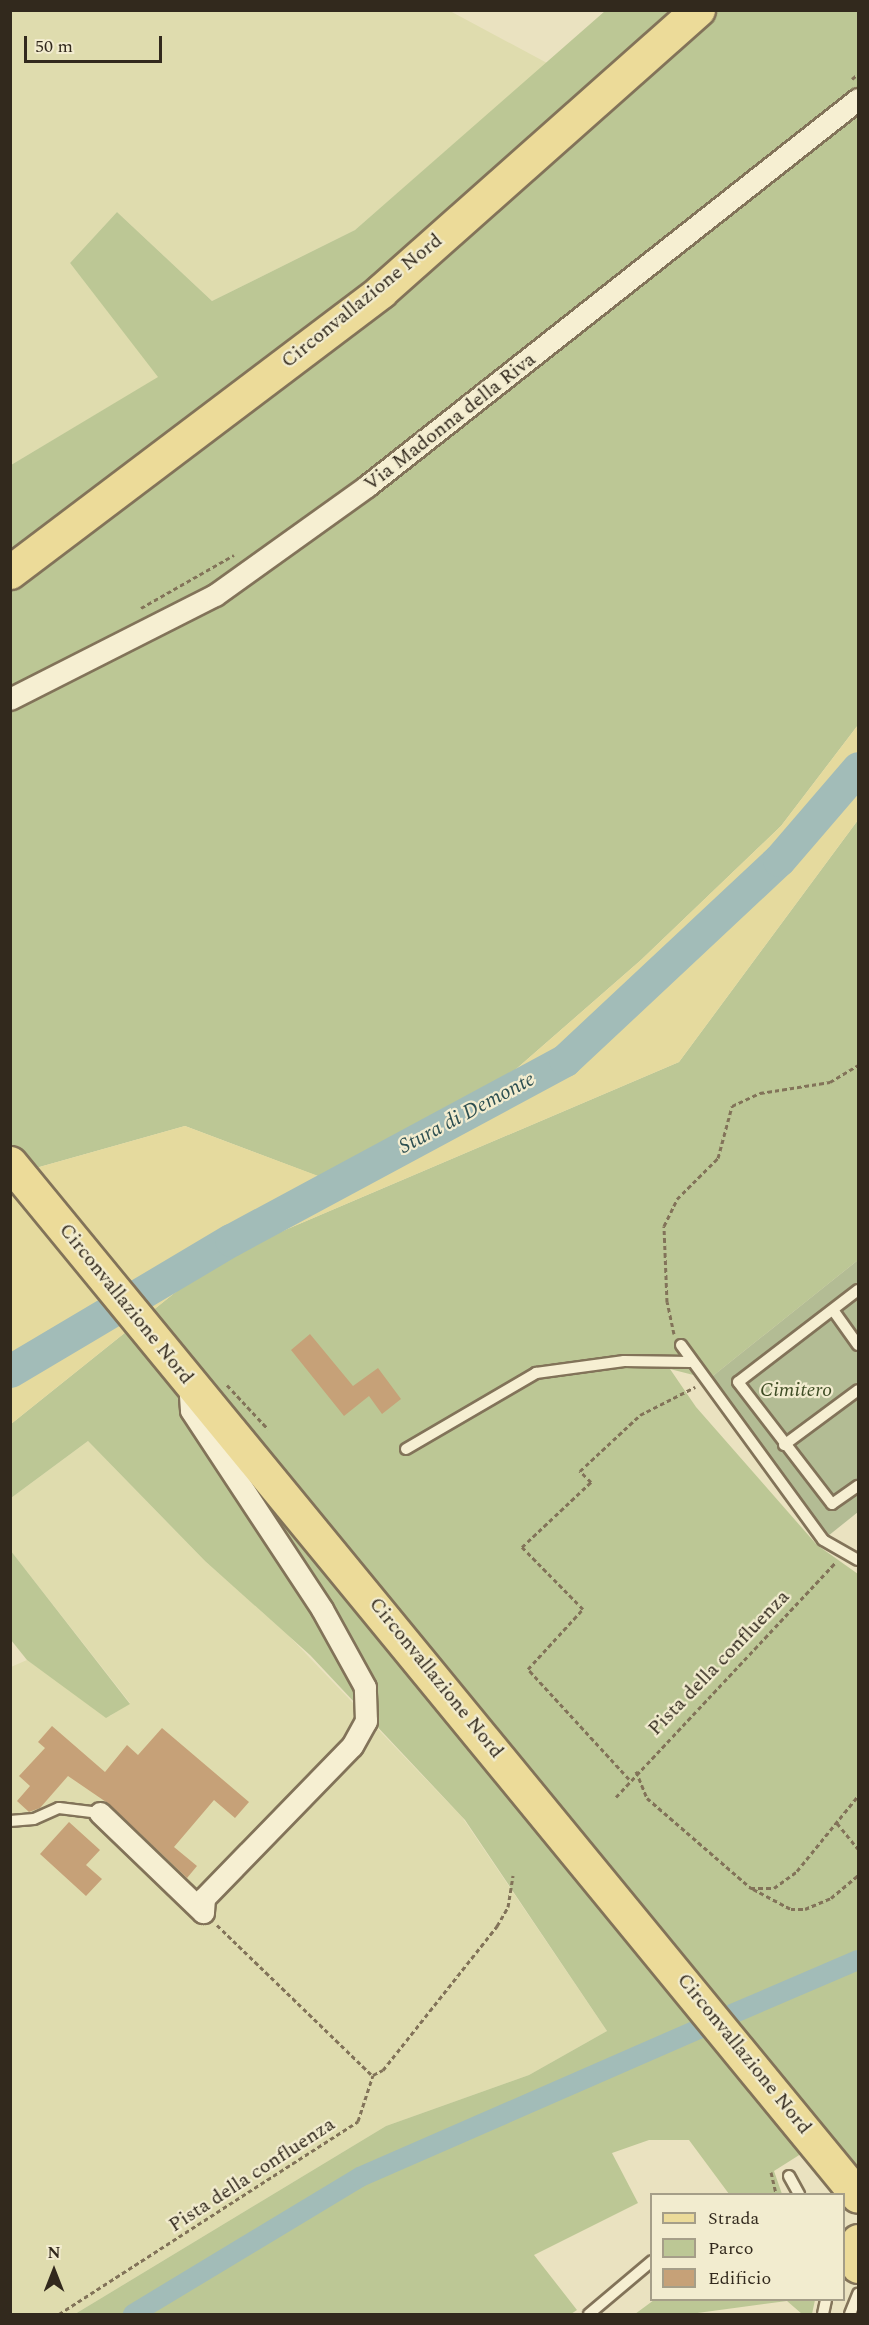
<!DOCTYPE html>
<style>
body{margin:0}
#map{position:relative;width:869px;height:2325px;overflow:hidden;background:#eae2c0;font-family:Spectral,serif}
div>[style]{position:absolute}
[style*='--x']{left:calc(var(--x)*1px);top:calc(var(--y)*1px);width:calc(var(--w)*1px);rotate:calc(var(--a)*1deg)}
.farmland>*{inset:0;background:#dfdcae}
.green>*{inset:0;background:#bcc795}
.sand>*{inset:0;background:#e5da9e}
.cemetery>*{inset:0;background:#b3bc94}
.canal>*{height:20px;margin:-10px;padding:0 10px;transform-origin:10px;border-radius:10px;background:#a2bcb8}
.river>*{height:33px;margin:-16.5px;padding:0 16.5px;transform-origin:16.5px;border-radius:16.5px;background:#a2bcb8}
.building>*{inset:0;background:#c6a178}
.path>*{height:3px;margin-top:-1.5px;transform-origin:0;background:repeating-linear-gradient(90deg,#827359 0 4.5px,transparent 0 7.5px)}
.roads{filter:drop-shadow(2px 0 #827359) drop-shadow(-2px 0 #827359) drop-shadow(0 2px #827359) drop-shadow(0 -2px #827359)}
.service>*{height:10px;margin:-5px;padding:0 5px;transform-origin:5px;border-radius:5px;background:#f6efd2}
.minor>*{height:21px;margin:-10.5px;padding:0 10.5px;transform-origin:10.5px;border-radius:10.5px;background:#f6efd2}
.primary>*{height:33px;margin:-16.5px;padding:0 16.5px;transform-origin:16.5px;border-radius:16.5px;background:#ecdb99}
span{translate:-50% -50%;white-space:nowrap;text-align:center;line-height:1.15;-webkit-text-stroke:4.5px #f2eccf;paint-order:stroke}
.street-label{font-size:20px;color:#32291d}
.park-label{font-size:20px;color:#3f4d25;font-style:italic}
.water-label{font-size:21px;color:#2d4f51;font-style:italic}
.frame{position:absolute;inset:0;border:12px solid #32291d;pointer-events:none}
.legend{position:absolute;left:650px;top:2193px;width:195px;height:108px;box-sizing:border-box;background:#f2eccf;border:2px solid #a59e88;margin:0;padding:8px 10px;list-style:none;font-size:18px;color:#32291d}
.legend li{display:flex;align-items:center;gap:12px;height:30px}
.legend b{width:30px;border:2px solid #a59e88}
.north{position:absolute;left:24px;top:2241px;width:60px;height:60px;-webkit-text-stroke:4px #f2eccf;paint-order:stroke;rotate:0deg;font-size:16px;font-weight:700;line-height:24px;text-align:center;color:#32291d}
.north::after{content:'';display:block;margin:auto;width:21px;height:27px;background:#32291d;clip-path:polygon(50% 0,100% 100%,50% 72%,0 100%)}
.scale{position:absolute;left:24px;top:36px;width:138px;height:27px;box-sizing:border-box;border:3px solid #32291d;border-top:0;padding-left:8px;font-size:18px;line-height:21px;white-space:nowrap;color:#32291d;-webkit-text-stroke:4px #f2eccf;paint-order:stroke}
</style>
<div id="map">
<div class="farmland">
<i style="clip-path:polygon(10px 11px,450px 11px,547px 63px,355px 230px,212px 301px,117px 212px,70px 263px,159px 377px,11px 465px)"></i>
<i style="clip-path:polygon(88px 1441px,205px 1561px,288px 1635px,462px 1817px,607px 2031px,529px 2075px,386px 2126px,75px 2314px,11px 2314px,11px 1667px,27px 1660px,110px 1716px,130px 1703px,11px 1551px,11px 1498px)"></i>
</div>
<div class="green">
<i style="clip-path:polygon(605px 11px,858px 11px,858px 725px,781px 826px,641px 960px,515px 1070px,320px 1177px,185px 1126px,11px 1175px,11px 465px,158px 377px,70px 263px,117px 212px,212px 301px,355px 230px)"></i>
<i style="clip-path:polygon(858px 820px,858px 1260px,709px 1379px,670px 1369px,696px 1407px,817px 1545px,858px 1574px,858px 2175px,804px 2152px,774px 2171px,782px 2194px,729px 2194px,689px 2140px,649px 2140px,612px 2153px,638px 2203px,534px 2255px,577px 2310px,571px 2314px,75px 2314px,386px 2126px,529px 2075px,607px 2031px,465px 1820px,310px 1655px,205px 1561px,88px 1441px,11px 1498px,11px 1424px,217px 1259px,679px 1062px)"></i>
<i style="clip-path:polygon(10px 1551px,11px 1551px,130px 1704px,106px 1718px,27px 1660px,11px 1640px)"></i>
<i style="clip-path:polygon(654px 2300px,815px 2300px,812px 2314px,802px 2314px,787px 2301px,690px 2314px,635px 2314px)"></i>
</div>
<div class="sand">
<i style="clip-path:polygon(858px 725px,858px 820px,679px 1062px,217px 1259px,11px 1424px,11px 1175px,185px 1126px,321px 1177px,515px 1070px,641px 960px,781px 826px)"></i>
</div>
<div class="cemetery">
<i style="clip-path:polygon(858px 1260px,858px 1512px,828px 1536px,709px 1379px)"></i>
</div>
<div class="canal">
<i style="--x:732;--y:2014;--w:137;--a:-23.2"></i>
<i style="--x:133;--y:2314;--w:265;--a:-31.1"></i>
<i style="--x:360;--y:2177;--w:377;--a:-23.6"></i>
</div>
<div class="river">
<i style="--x:10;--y:1371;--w:257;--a:-30.7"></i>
<i style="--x:231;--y:1240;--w:379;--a:-28.3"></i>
<i style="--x:565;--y:1060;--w:293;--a:-43.1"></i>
<i style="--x:779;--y:860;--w:121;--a:-49.3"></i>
</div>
<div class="building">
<i style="clip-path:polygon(310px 1334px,353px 1386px,378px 1368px,401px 1399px,382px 1414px,369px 1396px,344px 1416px,291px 1350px)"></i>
<i style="clip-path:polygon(52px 1726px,105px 1772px,127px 1745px,138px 1755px,162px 1728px,249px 1802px,235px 1818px,214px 1800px,174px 1847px,197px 1866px,187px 1878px,109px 1804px,68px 1776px,40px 1808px,29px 1812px,17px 1801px,30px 1786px,19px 1776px,45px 1748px,38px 1742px)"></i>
<i style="clip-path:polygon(69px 1822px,100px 1850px,86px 1865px,102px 1879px,86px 1896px,40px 1854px)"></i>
</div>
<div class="path">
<i style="--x:852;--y:79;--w:8;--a:-40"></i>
<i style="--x:141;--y:608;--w:107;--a:-29.7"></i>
<i style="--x:674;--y:1334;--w:33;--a:-102"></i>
<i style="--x:667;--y:1302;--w:76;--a:-92.3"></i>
<i style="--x:664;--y:1226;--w:30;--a:-64"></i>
<i style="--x:677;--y:1199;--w:58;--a:-45"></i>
<i style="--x:718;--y:1158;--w:54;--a:-74.9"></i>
<i style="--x:732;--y:1106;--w:31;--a:-25"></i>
<i style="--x:760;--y:1093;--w:71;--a:-8.9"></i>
<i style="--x:830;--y:1082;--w:33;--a:-31"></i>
<i style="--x:227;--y:1385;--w:60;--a:47"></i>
<i style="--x:636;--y:1771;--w:29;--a:68"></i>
<i style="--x:647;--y:1798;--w:138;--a:40.9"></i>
<i style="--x:751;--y:1888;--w:23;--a:0"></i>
<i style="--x:774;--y:1888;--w:29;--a:-36"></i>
<i style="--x:797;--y:1871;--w:97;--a:-50.9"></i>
<i style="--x:629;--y:1779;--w:149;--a:-132.6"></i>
<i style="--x:528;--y:1669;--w:81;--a:-47.5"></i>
<i style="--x:583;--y:1609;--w:87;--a:-134.5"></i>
<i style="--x:522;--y:1547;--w:95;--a:-43.3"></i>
<i style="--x:591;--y:1482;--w:16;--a:-135"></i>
<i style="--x:580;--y:1471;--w:82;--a:-43"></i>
<i style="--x:640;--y:1415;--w:62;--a:-27"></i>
<i style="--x:616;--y:1797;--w:322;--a:-46.9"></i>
<i style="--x:837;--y:1823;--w:33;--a:51"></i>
<i style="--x:753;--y:1889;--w:43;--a:27.8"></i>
<i style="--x:791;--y:1909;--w:14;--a:0"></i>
<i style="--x:805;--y:1909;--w:28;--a:-23"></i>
<i style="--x:831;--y:1898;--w:35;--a:-40"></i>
<i style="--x:217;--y:1925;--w:216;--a:44.1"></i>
<i style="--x:771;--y:2172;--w:23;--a:77"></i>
<i style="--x:59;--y:2314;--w:356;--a:-32.8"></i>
<i style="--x:358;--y:2121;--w:48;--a:-71.9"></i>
<i style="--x:373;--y:2075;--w:11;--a:-27"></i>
<i style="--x:383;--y:2070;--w:184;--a:-51.6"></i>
<i style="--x:497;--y:1926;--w:22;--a:-60"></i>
<i style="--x:508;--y:1907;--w:32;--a:-81"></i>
</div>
<div class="roads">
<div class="service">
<i style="--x:858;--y:1290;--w:151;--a:142.5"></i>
<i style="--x:738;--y:1382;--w:154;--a:52.4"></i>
<i style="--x:832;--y:1504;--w:32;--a:-35"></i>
<i style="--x:833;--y:1310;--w:43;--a:54.5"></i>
<i style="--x:681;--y:1345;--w:241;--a:53.9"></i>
<i style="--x:823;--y:1540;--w:40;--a:29.7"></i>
<i style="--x:784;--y:1445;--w:92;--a:-36.6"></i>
<i style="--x:406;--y:1449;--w:151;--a:-30.3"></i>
<i style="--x:536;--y:1373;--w:89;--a:-7.8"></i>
<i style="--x:624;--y:1361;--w:66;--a:0.9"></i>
<i style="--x:10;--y:1821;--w:24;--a:-5"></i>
<i style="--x:34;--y:1819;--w:27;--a:-24"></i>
<i style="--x:59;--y:1808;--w:41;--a:7"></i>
<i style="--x:789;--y:2176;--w:21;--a:61"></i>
<i style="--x:589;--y:2314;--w:82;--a:-40.1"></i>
<i style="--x:823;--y:2314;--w:14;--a:-78"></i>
<i style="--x:850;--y:2314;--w:22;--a:-68"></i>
</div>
<div class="minor">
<i style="--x:10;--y:699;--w:230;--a:-26.9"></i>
<i style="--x:215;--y:595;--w:187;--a:-35.6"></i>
<i style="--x:367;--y:486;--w:625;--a:-38.24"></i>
<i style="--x:100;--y:1813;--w:143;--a:43.9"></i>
<i style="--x:203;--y:1912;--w:14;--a:-86"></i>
<i style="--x:204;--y:1898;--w:212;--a:-45.8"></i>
<i style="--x:352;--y:1746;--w:29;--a:-61"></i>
<i style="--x:366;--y:1721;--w:34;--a:-92"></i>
<i style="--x:365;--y:1687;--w:89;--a:-118.9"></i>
<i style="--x:322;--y:1609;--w:238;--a:-123.4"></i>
<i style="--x:191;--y:1410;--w:29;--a:-94"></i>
</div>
<div class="primary">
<i style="--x:10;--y:572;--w:465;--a:-37.1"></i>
<i style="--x:381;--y:291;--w:424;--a:-41.6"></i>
<i style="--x:10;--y:1163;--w:1336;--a:50.62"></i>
<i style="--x:858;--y:2241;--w:25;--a:90"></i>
</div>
</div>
<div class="street-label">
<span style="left:362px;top:301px;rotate:-39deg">Circonvallazione Nord</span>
<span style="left:450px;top:422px;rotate:-38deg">Via Madonna della Riva</span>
<span style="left:126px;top:1304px;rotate:51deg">Circonvallazione Nord</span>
<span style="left:719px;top:1663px;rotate:-46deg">Pista della confluenza</span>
<span style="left:436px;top:1678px;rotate:51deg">Circonvallazione Nord</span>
<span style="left:744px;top:2054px;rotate:51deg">Circonvallazione Nord</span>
<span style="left:252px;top:2175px;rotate:-33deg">Pista della confluenza</span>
</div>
<div class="park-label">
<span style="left:796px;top:1390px">Cimitero</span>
</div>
<div class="water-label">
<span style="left:467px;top:1113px;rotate:-28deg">Stura di Demonte</span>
</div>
<div class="frame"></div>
<ul class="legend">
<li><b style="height:8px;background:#ecdb99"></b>Strada</li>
<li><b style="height:16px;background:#bcc795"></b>Parco</li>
<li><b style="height:16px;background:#c6a178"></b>Edificio</li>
</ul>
<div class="north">N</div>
<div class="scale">50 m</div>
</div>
